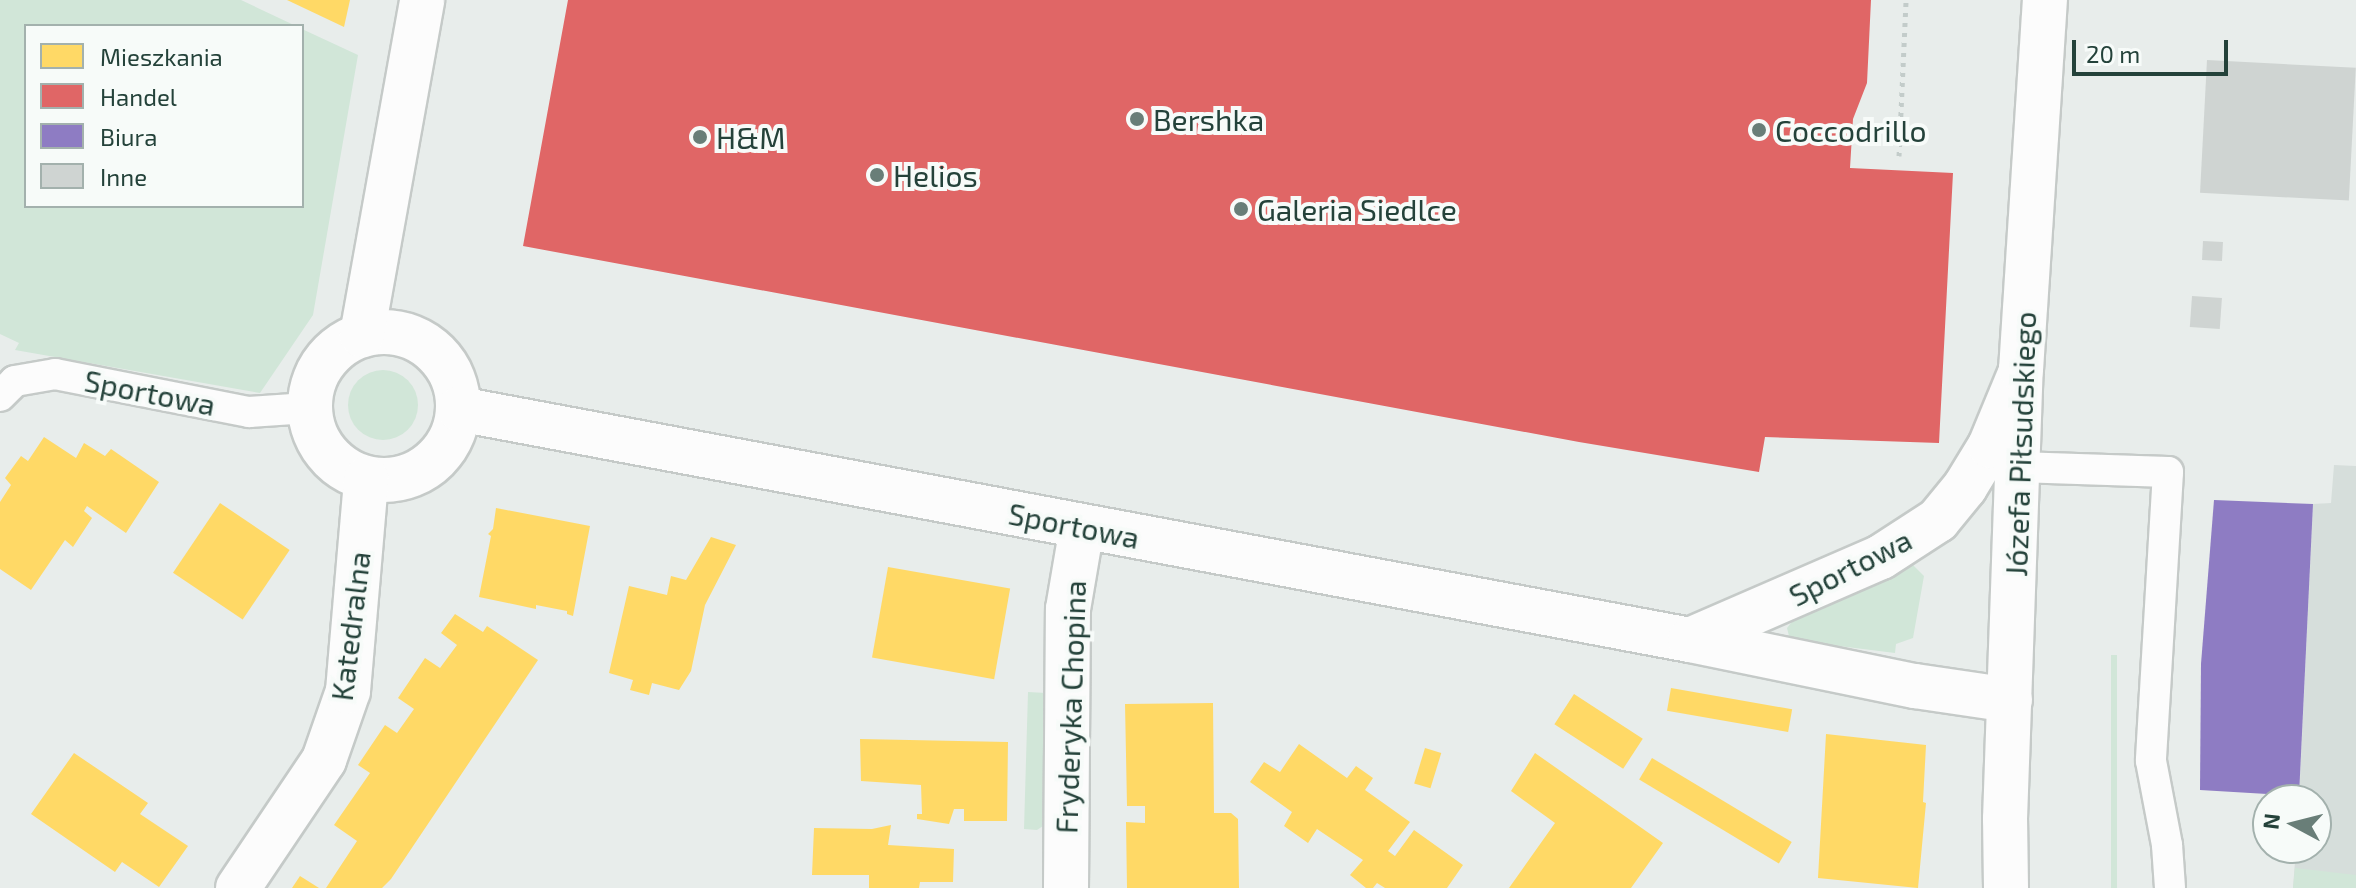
<!DOCTYPE html>
<meta charset="utf-8">
<style>
body{margin:0}
#map{position:relative;width:2356px;height:888px;overflow:hidden;background:#e8edeb;font-family:"Exo 2",sans-serif}
div>[style]{position:absolute}
[style*='--x']{left:calc(var(--x)*1px);top:calc(var(--y)*1px);width:calc(var(--w)*1px);rotate:calc(var(--a)*1deg)}
.built>*{inset:0;background:#d6dedb}
.green>*{inset:0;background:#d1e6d8;transform-origin:0 0}
.round{border-radius:50%}
.homes>*{inset:0;background:#ffd966;transform-origin:0 0}
.shops>*{inset:0;background:#e06666}
.offices>*{inset:0;background:#8e7cc3}
.building>*{inset:0;background:#cfd4d2;transform-origin:0 0}
.path>*{height:5px;margin-top:-2.5px;transform-origin:0;background:repeating-linear-gradient(90deg,#c3ccca 0 4px,transparent 0 10px)}
.roads{filter:drop-shadow(2px 0 #c5cac8) drop-shadow(-2px 0 #c5cac8) drop-shadow(0 2px #c5cac8) drop-shadow(0 -2px #c5cac8)}
.lane>*{height:30px;margin:-15px;padding:0 15px;transform-origin:15px;border-radius:15px;background:#fcfcfc}
.street>*{height:44px;margin:-22px;padding:0 22px;transform-origin:22px;border-radius:22px;background:#fcfcfc}
.street>.ring{margin:-22px;padding:0;box-sizing:content-box;background:none;border:44px solid #fcfcfc;border-radius:50%}
.secondary>*{height:44px;margin:-22px;padding:0 22px;transform-origin:22px;border-radius:22px;background:#fcfcfc}
.dots>*{width:22px;height:22px;translate:-50% -50%;box-sizing:border-box;border:4px solid #f7fbf9;border-radius:50%}
span{translate:-50% -50%;white-space:nowrap;text-align:center;line-height:1.15;-webkit-text-stroke:8px #f7fbf9;paint-order:stroke}
.poi-label{font-size:30px;color:#24423a}
.left{translate:0 -50%;text-align:left}
.street-label{font-size:30px;color:#24423a}
.legend{position:absolute;left:24px;top:24px;width:280px;height:184px;box-sizing:border-box;background:#f7fbf9;border:2px solid #a3b1ad;margin:0;padding:10px 14px;list-style:none;font-size:24px;color:#24423a}
.legend li{display:flex;align-items:center;gap:16px;height:40px}
.legend b{width:40px;border:2px solid #a3b1ad}
.north{position:absolute;left:2252px;top:784px;width:80px;height:80px;box-sizing:border-box;background:#f7fbf9;border:2px solid #a3b1ad;border-radius:50%;rotate:277deg;font-size:22px;font-weight:700;line-height:32px;text-align:center;color:#24423a}
.north::after{content:'';display:block;margin:auto;width:28px;height:36px;background:#697e78;clip-path:polygon(50% 0,100% 100%,50% 72%,0 100%)}
.scale{position:absolute;left:2072px;top:40px;width:156px;height:36px;box-sizing:border-box;border:4px solid #24423a;border-top:0;padding-left:10px;font-size:24px;line-height:28px;white-space:nowrap;color:#24423a;-webkit-text-stroke:6px #f7fbf9;paint-order:stroke}
</style>
<div id="map">
<div class="built">
<i style="clip-path:polygon(2334px 465px,2356px 466px,2356px 888px,2293px 888px,2296px 848px,2316px 848px,2316px 800px,2299px 800px,2313px 504px,2331px 503px)"></i>
</div>
<div class="green">
<i style="clip-path:polygon(0 0,241px 0,296px 26px,26px 26px,26px 206px,302px 206px,302px 29px,358px 55px,313px 315px,260px 393px,15px 350px,19px 343px,0 334px)"></i>
<i class="round" style="left:348px;top:370px;width:70px;height:70px"></i>
<i style="clip-path:polygon(1911px 563px,1924px 576px,1913px 638px,1896px 644px,1895px 653px,1799px 641px,1789px 636px,1787px 628px,1794px 619px)"></i>
<i style="left:2111px;top:655px;width:6px;height:233px"></i>
<i style="clip-path:polygon(1028px 692px,1046px 693px,1046px 824px,1037px 830px,1024px 829px)"></i>
<i style="clip-path:polygon(2295px 868px,2356px 875px,2356px 888px,2293px 888px)"></i>
</div>
<div class="homes">
<i style="clip-path:polygon(287px 0,350px 0,344px 27px)"></i>
<i style="clip-path:polygon(44px 437px,76px 458px,84px 443px,105px 456px,111px 449px,159px 482px,126px 533px,87px 506px,84px 511px,92px 518px,73px 547px,65px 540px,31px 590px,0 569px,0 502px,11px 485px,5px 478px,21px 456px,28px 461px)"></i>
<i style="left:220px;top:503px;width:84px;height:84px;rotate:34deg"></i>
<i style="clip-path:polygon(496px 508px,590px 526px,573px 616px,567px 614px,567px 611px,536px 605px,536px 609px,479px 597px,491px 536px,488px 534px,493px 529px)"></i>
<i style="clip-path:polygon(711px 537px,736px 545px,705px 605px,691px 671px,679px 690px,652px 683px,649px 695px,630px 690px,633px 680px,609px 673px,629px 586px,667px 595px,671px 576px,686px 580px)"></i>
<i style="left:888px;top:567px;width:124px;height:92px;rotate:10deg"></i>
<i style="clip-path:polygon(455px 614px,483px 632px,487px 626px,538px 660px,391px 879px,382px 888px,326px 888px,357px 841px,334px 825px,370px 773px,358px 765px,385px 725px,397px 733px,414px 709px,398px 698px,425px 658px,440px 668px,457px 645px,441px 633px)"></i>
<i style="left:1671px;top:688px;width:123px;height:23px;rotate:10deg"></i>
<i style="left:1574px;top:694px;width:82px;height:36px;rotate:33deg"></i>
<i style="clip-path:polygon(1213px 703px,1214px 813px,1231px 813px,1238px 819px,1239px 888px,1127px 888px,1126px 822px,1145px 823px,1145px 806px,1127px 806px,1125px 704px)"></i>
<i style="clip-path:polygon(1826px 734px,1926px 745px,1923px 802px,1926px 803px,1918px 888px,1818px 878px)"></i>
<i style="clip-path:polygon(860px 739px,1008px 742px,1007px 821px,964px 821px,964px 809px,954px 809px,949px 824px,917px 819px,917px 814px,922px 814px,921px 785px,861px 781px)"></i>
<i style="clip-path:polygon(1299px 744px,1347px 778px,1356px 766px,1373px 778px,1365px 790px,1410px 822px,1388px 851px,1395px 856px,1414px 830px,1463px 865px,1447px 888px,1385px 888px,1377px 883px,1373px 888px,1366px 888px,1350px 875px,1363px 860px,1317px 829px,1308px 843px,1284px 826px,1292px 812px,1250px 782px,1264px 762px,1280px 772px)"></i>
<i style="left:1425px;top:748px;width:17px;height:37px;rotate:17deg"></i>
<i style="clip-path:polygon(74px 753px,148px 803px,140px 814px,188px 846px,159px 887px,122px 862px,115px 872px,31px 814px)"></i>
<i style="clip-path:polygon(1535px 753px,1663px 843px,1631px 888px,1509px 888px,1555px 823px,1511px 791px)"></i>
<i style="left:1652px;top:758px;width:163px;height:25px;rotate:31deg"></i>
<i style="clip-path:polygon(891px 825px,888px 845px,954px 849px,953px 882px,920px 882px,919px 888px,869px 888px,869px 875px,812px 875px,814px 828px,872px 829px)"></i>
<i style="clip-path:polygon(300px 876px,319px 888px,292px 888px)"></i>
</div>
<div class="shops">
<i style="clip-path:polygon(568px 0,1871px 0,1867px 83px,1853px 119px,1850px 168px,1953px 173px,1939px 443px,1765px 437px,1759px 472px,1579px 442px,523px 246px)"></i>
</div>
<div class="offices">
<i style="clip-path:polygon(2214px 500px,2313px 504px,2299px 796px,2200px 790px,2201px 664px)"></i>
</div>
<div class="building">
<i style="left:2207px;top:60px;width:149px;height:133px;rotate:3deg"></i>
<i style="left:2203px;top:241px;width:20px;height:19px;rotate:3deg"></i>
<i style="left:2192px;top:296px;width:30px;height:31px;rotate:4deg"></i>
</div>
<div class="path">
<i style="--x:1899;--y:156;--w:156;--a:-87.4"></i>
</div>
<div class="roads">
<div class="lane">
<i style="--x:0;--y:396;--w:21;--a:-45"></i>
<i style="--x:15;--y:381;--w:41;--a:-9.9"></i>
<i style="--x:55;--y:374;--w:198;--a:11.1"></i>
<i style="--x:249;--y:412;--w:59;--a:-3.9"></i>
<i style="--x:2018;--y:467;--w:150;--a:1.9"></i>
<i style="--x:2168;--y:472;--w:289;--a:93.4"></i>
<i style="--x:2151;--y:761;--w:86;--a:79.2"></i>
<i style="--x:2167;--y:845;--w:43;--a:86"></i>
</div>
<div class="street">
<i class="ring" style="left:310px;top:332px;width:104px;height:104px"></i>
<i style="--x:362;--y:335;--w:340;--a:-79.8"></i>
<i style="--x:459;--y:409;--w:1252;--a:10.63"></i>
<i style="--x:1690;--y:640;--w:230;--a:11.6"></i>
<i style="--x:1915;--y:686;--w:96;--a:8.4"></i>
<i style="--x:1690;--y:640;--w:208;--a:-23.5"></i>
<i style="--x:1881;--y:557;--w:68;--a:-33"></i>
<i style="--x:1938;--y:520;--w:43;--a:-50.7"></i>
<i style="--x:1965;--y:487;--w:48;--a:-58.6"></i>
<i style="--x:1990;--y:446;--w:76;--a:-67.5"></i>
<i style="--x:238;--y:888;--w:154;--a:-56.1"></i>
<i style="--x:324;--y:760;--w:73;--a:-70.8"></i>
<i style="--x:348;--y:691;--w:213;--a:-85.1"></i>
<i style="--x:1066;--y:888;--w:279;--a:-89.6"></i>
<i style="--x:1068;--y:609;--w:83;--a:-80.3"></i>
</div>
<div class="secondary">
<i style="--x:2006;--y:888;--w:69;--a:-90.8"></i>
<i style="--x:2005;--y:819;--w:449;--a:-88"></i>
<i style="--x:2021;--y:370;--w:371;--a:-86.3"></i>
</div>
</div>
<div class="dots">
<i style="left:1137px;top:119px;background:#697e78"></i>
<i style="left:1759px;top:130px;background:#697e78"></i>
<i style="left:700px;top:137px;background:#697e78"></i>
<i style="left:877px;top:175px;background:#697e78"></i>
<i style="left:1241px;top:209px;background:#697e78"></i>
</div>
<div class="poi-label">
<span class="left" style="left:1153px;top:119px">Bershka</span>
<span class="left" style="left:1775px;top:130px">Coccodrillo</span>
<span class="left" style="left:716px;top:137px">H&amp;M</span>
<span class="left" style="left:893px;top:175px">Helios</span>
<span class="left" style="left:1257px;top:209px">Galeria Siedlce</span>
</div>
<div class="street-label">
<span style="left:150px;top:392px;rotate:11deg">Sportowa</span>
<span style="left:2020px;top:444px;rotate:-88deg">Józefa Piłsudskiego</span>
<span style="left:1074px;top:525px;rotate:11deg">Sportowa</span>
<span style="left:1850px;top:567px;rotate:-27deg">Sportowa</span>
<span style="left:350px;top:626px;rotate:-83deg">Katedralna</span>
<span style="left:1070px;top:707px;rotate:-88deg">Fryderyka Chopina</span>
</div>
<ul class="legend">
<li><b style="height:22px;background:#ffd966"></b>Mieszkania</li>
<li><b style="height:22px;background:#e06666"></b>Handel</li>
<li><b style="height:22px;background:#8e7cc3"></b>Biura</li>
<li><b style="height:22px;background:#cfd4d2"></b>Inne</li>
</ul>
<div class="north">N</div>
<div class="scale">20 m</div>
</div>
